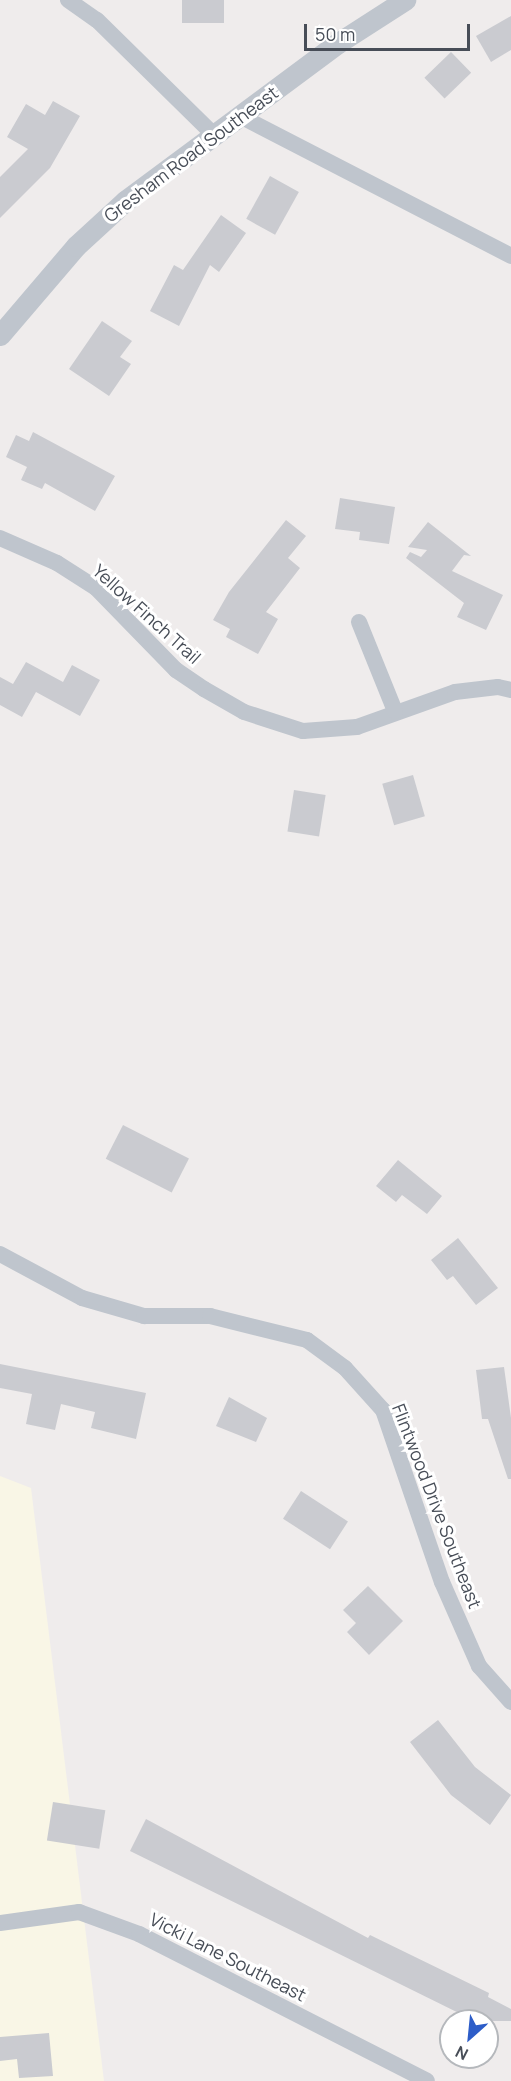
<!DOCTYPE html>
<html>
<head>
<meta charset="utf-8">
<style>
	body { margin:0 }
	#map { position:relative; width:511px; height:2081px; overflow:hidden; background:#efecec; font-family:Manrope,sans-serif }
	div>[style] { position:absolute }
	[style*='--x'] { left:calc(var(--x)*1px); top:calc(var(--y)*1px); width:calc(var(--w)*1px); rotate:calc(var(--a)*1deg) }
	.commercial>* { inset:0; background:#f9f6e6 }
	.building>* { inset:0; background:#cacbd0; transform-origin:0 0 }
	.minor>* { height:16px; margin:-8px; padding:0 8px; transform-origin:8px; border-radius:8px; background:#bfc5cd }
	.tertiary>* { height:21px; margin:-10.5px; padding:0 10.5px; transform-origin:10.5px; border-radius:10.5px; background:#bfc5cd }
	span { translate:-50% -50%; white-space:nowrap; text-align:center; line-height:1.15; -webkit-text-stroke:6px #fff; paint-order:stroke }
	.street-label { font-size:18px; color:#474d57 }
	.north { position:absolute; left:439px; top:2009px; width:60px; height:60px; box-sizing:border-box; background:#fff; border:2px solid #b5b8bc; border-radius:50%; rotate:207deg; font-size:16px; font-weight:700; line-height:24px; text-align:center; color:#474d57 }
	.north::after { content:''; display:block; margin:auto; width:21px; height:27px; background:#2d5dc8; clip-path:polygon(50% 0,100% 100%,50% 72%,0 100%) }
	.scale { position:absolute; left:304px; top:24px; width:166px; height:27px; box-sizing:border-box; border:3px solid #474d57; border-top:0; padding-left:8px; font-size:18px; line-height:21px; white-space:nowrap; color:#474d57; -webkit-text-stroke:4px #fff; paint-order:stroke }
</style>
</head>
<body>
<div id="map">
	<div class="commercial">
		<div style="clip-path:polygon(0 1476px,31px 1488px,104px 2081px,0 2081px)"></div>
	</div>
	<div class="building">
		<div style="left:182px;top:0;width:42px;height:23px"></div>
		<div style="clip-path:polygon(511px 16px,511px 50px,491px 62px,476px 36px)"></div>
		<div style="left:451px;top:52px;width:29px;height:37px;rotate:46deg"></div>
		<div style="clip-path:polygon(53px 101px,80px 116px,50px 168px,0 218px,0 177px,28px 149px,7px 137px,26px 104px,45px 115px)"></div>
		<div style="left:270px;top:176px;width:33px;height:49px;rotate:29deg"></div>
		<div style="clip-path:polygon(221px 215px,246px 233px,219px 272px,210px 265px,179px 326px,150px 311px,174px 265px,183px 270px)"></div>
		<div style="clip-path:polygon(102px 321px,132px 341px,120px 357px,131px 364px,109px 396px,69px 369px)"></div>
		<div style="clip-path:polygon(33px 432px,115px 476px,95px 511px,45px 483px,42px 489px,21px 480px,27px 467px,6px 457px,16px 435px,29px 441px)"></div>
		<div style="clip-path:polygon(340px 498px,395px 507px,389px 544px,359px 540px,360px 532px,335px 529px)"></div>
		<div style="clip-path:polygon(286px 520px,306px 536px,288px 558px,300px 568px,266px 612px,278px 619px,258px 654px,226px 637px,230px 629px,213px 620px,229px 592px)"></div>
		<div style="clip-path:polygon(428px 522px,471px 556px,464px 555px,452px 571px,503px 595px,486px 630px,457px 617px,464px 603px,406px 558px,410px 552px,421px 557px,427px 550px,408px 547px)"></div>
		<div style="clip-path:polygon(26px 662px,63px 682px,72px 665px,100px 680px,80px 716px,36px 692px,22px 717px,0 705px,0 677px,13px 684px)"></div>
		<div style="left:413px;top:775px;width:43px;height:32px;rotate:74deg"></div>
		<div style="left:294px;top:790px;width:32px;height:42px;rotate:9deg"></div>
		<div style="left:123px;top:1125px;width:74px;height:38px;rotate:27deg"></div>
		<div style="clip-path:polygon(398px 1160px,442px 1196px,427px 1214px,402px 1195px,396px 1202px,376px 1186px)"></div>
		<div style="clip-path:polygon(458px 1238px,498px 1288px,476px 1305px,453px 1276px,447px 1280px,431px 1260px)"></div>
		<div style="clip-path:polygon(0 1364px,146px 1393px,136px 1439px,91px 1428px,95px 1412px,61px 1404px,55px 1430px,26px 1424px,32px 1394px,0 1388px)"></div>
		<div style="clip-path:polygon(504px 1367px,511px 1418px,511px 1479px,508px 1479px,488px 1419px,482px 1419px,476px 1370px)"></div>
		<div style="clip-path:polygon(229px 1397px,267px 1418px,256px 1442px,216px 1426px)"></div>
		<div style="left:301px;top:1491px;width:56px;height:33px;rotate:33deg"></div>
		<div style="clip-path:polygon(368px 1586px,403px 1621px,369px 1655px,347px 1632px,356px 1623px,343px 1610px)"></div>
		<div style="clip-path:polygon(438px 1720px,475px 1767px,511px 1795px,490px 1825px,451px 1795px,410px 1742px)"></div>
		<div style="left:53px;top:1802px;width:53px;height:39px;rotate:9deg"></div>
		<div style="clip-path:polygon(146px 1819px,368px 1938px,370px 1935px,489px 1993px,488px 1997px,511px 2009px,511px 2021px,475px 2021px,130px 1851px)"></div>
		<div style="clip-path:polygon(49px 2033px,53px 2076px,19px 2078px,17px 2059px,0 2061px,0 2037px)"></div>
	</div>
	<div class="minor">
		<div style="--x:68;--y:0;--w:35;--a:35"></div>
		<div style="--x:97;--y:20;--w:164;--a:44.5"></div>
		<div style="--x:240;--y:116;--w:305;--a:27.3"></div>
		<div style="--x:0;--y:538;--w:62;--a:23.7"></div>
		<div style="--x:57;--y:563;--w:46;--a:32.7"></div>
		<div style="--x:96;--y:588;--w:115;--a:45.7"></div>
		<div style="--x:176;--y:670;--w:34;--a:34"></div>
		<div style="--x:204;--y:689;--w:46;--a:29.9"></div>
		<div style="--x:244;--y:712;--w:62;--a:17.9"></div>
		<div style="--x:303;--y:731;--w:54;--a:-4.2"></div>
		<div style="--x:357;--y:727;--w:104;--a:-19.7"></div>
		<div style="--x:455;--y:692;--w:43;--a:-6.6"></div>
		<div style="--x:498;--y:687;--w:13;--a:13"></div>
		<div style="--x:359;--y:622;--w:96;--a:68"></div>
		<div style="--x:0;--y:1254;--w:93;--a:28.2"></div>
		<div style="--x:82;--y:1298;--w:65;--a:16.2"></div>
		<div style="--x:144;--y:1316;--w:66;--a:0"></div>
		<div style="--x:210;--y:1316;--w:100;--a:13.9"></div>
		<div style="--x:307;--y:1340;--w:47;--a:36.4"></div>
		<div style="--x:345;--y:1368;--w:57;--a:47.9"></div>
		<div style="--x:383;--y:1410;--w:182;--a:71.1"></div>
		<div style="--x:442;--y:1582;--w:92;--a:66.2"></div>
		<div style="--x:479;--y:1666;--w:48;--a:48.4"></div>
		<div style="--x:0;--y:1923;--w:80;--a:-7.9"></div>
		<div style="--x:79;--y:1912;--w:64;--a:20.1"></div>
		<div style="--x:139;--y:1934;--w:323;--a:27"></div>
	</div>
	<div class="tertiary">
		<div style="--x:0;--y:335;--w:117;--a:-49.5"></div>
		<div style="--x:76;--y:246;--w:67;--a:-42.6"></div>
		<div style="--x:125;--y:201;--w:265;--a:-36.6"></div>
		<div style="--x:338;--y:43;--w:80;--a:-32.7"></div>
	</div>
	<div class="street-label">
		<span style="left:191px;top:154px;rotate:-37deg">Gresham Road Southeast</span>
		<span style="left:147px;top:614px;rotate:42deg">Yellow Finch Trail</span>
		<span style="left:437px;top:1506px;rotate:69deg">Flintwood Drive Southeast</span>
		<span style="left:228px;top:1957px;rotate:27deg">Vicki Lane Southeast</span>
	</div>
	<div class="north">N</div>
	<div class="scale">50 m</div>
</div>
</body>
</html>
